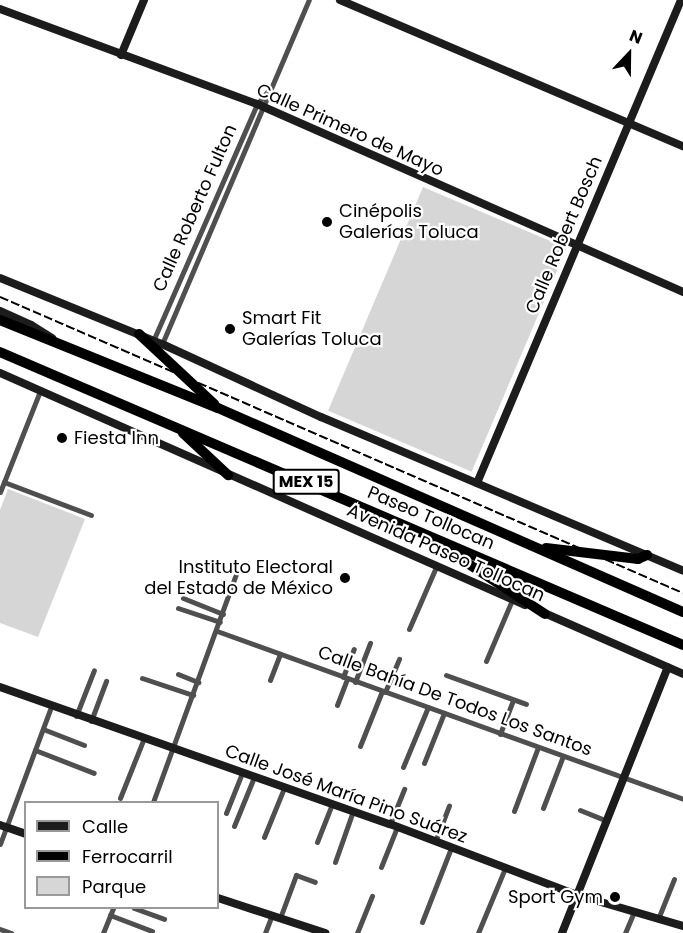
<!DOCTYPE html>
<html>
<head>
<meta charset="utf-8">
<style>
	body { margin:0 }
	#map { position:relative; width:683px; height:933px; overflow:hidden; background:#fff; font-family:Poppins,sans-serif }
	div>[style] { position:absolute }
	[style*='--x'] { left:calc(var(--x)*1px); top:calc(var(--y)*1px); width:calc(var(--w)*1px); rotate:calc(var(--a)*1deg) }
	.green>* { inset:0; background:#d6d6d6; transform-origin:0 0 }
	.street>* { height:5px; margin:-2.5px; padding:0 2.5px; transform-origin:2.5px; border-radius:2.5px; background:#4f4f4f }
	.secondary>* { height:8px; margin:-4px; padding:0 4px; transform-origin:4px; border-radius:4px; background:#1c1c1c }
	.highway>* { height:10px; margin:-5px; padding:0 5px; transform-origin:5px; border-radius:5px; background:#000 }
	.rail>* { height:1.5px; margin-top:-0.75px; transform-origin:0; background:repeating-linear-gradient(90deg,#000 0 9px,transparent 0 12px) }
	.dots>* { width:16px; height:16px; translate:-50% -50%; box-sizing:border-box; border:3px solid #fff; border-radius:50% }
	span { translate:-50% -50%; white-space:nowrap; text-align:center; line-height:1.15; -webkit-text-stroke:4.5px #fff; paint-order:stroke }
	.shield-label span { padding:2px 4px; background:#fff; border:2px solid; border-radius:4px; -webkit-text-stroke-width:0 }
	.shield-label { font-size:16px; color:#000; font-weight:700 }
	.street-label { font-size:18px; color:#000 }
	.poi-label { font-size:18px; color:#000 }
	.left { translate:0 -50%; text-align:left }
	.right { translate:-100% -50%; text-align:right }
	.legend { position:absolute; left:24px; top:801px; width:195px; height:108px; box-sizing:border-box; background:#fff; border:2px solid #999; margin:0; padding:8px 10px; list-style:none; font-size:18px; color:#000 }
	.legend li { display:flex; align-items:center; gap:12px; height:30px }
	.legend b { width:30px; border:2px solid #999 }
	.north { position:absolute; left:599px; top:24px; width:60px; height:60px; -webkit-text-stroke:4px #fff; paint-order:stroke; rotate:22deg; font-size:16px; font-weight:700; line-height:24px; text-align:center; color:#000 }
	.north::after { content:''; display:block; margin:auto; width:21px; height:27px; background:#000; clip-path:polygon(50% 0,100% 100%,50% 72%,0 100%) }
</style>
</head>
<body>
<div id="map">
	<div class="green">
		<div style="left:423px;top:187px;width:156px;height:243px;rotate:23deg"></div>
		<div style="clip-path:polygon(8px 489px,85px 519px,38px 637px,0 623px,0 510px)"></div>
	</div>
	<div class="street">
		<div style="--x:153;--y:341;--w:259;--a:-66.3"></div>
		<div style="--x:257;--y:104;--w:16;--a:-50"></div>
		<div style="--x:162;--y:344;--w:374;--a:-66.9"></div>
		<div style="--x:4;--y:482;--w:93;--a:20.8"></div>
		<div style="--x:0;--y:492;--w:109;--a:-68.4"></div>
		<div style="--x:183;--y:598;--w:43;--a:21.8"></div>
		<div style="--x:178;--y:608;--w:44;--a:18.4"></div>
		<div style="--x:409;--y:629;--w:68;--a:-66.5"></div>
		<div style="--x:217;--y:631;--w:495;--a:19.8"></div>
		<div style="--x:486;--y:661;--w:66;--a:-66.9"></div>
		<div style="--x:178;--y:674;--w:22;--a:22"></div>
		<div style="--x:446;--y:675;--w:85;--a:19.9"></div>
		<div style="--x:343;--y:677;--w:30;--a:-69"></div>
		<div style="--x:142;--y:678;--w:54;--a:18.4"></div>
		<div style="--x:270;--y:680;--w:28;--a:-69"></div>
		<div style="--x:355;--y:682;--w:42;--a:-69"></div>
		<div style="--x:385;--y:692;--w:36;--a:-67"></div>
		<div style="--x:337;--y:705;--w:28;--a:-69"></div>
		<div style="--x:76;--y:716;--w:49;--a:-68.6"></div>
		<div style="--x:91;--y:721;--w:43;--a:-69.4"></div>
		<div style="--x:43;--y:729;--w:44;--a:21.3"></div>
		<div style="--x:500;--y:734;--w:36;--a:-69"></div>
		<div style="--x:360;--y:746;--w:59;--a:-68.2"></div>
		<div style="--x:35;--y:750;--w:63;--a:21.3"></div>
		<div style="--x:424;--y:763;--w:54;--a:-68.2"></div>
		<div style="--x:403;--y:767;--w:65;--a:-67.4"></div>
		<div style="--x:120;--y:798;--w:65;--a:-68.2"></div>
		<div style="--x:153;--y:802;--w:246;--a:-70"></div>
		<div style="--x:543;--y:808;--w:56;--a:-69"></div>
		<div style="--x:580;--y:810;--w:29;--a:22"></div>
		<div style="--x:514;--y:811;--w:68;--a:-69.4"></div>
		<div style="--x:226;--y:813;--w:43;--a:-68.2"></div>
		<div style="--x:390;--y:824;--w:38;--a:-68"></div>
		<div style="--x:234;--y:826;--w:53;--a:-67.8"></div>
		<div style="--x:264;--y:837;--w:53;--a:-67.8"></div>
		<div style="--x:317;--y:842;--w:41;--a:-68.5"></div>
		<div style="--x:435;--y:842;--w:39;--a:-69"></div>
		<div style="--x:0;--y:844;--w:146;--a:-69.6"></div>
		<div style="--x:335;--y:862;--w:54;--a:-70.6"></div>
		<div style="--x:381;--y:867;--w:43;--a:-68.2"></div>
		<div style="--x:134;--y:908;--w:32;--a:20"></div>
		<div style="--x:110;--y:915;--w:45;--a:20.9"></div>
		<div style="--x:280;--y:918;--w:46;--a:-69.6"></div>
		<div style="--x:296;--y:875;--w:20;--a:20"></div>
		<div style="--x:658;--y:919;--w:43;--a:-68.2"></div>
		<div style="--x:422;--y:922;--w:79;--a:-68.6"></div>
		<div style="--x:0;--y:929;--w:12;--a:20"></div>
		<div style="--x:103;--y:933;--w:27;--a:-68"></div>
		<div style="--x:265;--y:933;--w:19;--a:-69"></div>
		<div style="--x:357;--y:933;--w:40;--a:-68"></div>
		<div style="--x:478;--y:933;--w:70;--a:-67.4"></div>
		<div style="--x:625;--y:933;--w:23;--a:-67"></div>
	</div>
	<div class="secondary">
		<div style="--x:340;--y:0;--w:373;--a:23.1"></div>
		<div style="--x:0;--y:9;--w:274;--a:20.3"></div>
		<div style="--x:257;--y:104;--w:466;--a:23.8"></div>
		<div style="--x:121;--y:55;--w:60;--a:-67.3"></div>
		<div style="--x:0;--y:278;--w:175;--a:22.2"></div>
		<div style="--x:162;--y:344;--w:175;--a:24.7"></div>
		<div style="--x:321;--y:417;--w:393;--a:23"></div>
		<div style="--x:0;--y:311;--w:34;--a:24"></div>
		<div style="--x:31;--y:325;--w:25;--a:32"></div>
		<div style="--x:0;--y:373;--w:574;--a:23.84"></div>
		<div style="--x:477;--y:483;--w:524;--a:-67.1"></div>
		<div style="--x:542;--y:612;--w:154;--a:23.7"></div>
		<div style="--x:0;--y:687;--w:413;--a:19.4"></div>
		<div style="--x:390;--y:824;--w:200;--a:20.8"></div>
		<div style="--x:577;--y:895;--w:110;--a:16.3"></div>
		<div style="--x:0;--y:825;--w:28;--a:19"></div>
		<div style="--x:218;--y:898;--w:113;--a:18.1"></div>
		<div style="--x:562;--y:933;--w:286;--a:-68.3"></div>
	</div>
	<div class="highway">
		<div style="--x:0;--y:320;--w:235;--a:22"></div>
		<div style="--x:218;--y:408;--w:508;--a:23.69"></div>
		<div style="--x:139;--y:334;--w:103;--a:43"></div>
		<div style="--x:0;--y:352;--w:743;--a:23.22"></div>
		<div style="--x:183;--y:433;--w:62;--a:43"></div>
		<div style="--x:441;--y:543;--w:15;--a:42"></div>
		<div style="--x:452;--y:553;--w:111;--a:33.3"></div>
		<div style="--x:546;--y:548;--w:93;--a:6.8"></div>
		<div style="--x:638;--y:559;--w:10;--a:-24"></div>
	</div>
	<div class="rail">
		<div style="--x:0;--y:297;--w:744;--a:23.43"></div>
	</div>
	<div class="dots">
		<div style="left:327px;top:222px;background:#000"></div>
		<div style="left:230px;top:329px;background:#000"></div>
		<div style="left:62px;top:438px;background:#000"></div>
		<div style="left:345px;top:578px;background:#000"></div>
		<div style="left:615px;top:897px;background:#000"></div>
	</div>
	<div class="shield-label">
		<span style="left:306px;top:482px">MEX 15</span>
	</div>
	<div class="street-label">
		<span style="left:350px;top:130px;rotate:24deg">Calle Primero de Mayo</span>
		<span style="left:195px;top:208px;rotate:-66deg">Calle Roberto Fulton</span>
		<span style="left:564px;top:235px;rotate:-67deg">Calle Robert Bosch</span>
		<span style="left:431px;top:518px;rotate:23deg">Paseo Tollocan</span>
		<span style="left:446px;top:553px;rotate:24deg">Avenida Paseo Tollocan</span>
		<span style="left:455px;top:701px;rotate:20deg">Calle Bahía De Todos Los Santos</span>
		<span style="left:346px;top:794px;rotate:20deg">Calle José María Pino Suárez</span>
	</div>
	<div class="poi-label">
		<span class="left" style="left:339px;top:222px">Cinépolis<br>Galerías Toluca</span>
		<span class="left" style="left:242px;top:329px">Smart Fit<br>Galerías Toluca</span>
		<span class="left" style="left:74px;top:438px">Fiesta Inn</span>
		<span class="right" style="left:333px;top:578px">Instituto Electoral<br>del Estado de México</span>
		<span class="right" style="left:603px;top:897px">Sport Gym</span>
	</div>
	<ul class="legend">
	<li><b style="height:8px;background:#1c1c1c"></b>Calle</li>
	<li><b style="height:8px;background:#000"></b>Ferrocarril</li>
	<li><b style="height:16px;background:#d6d6d6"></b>Parque</li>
	</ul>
	<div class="north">N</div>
</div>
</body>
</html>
